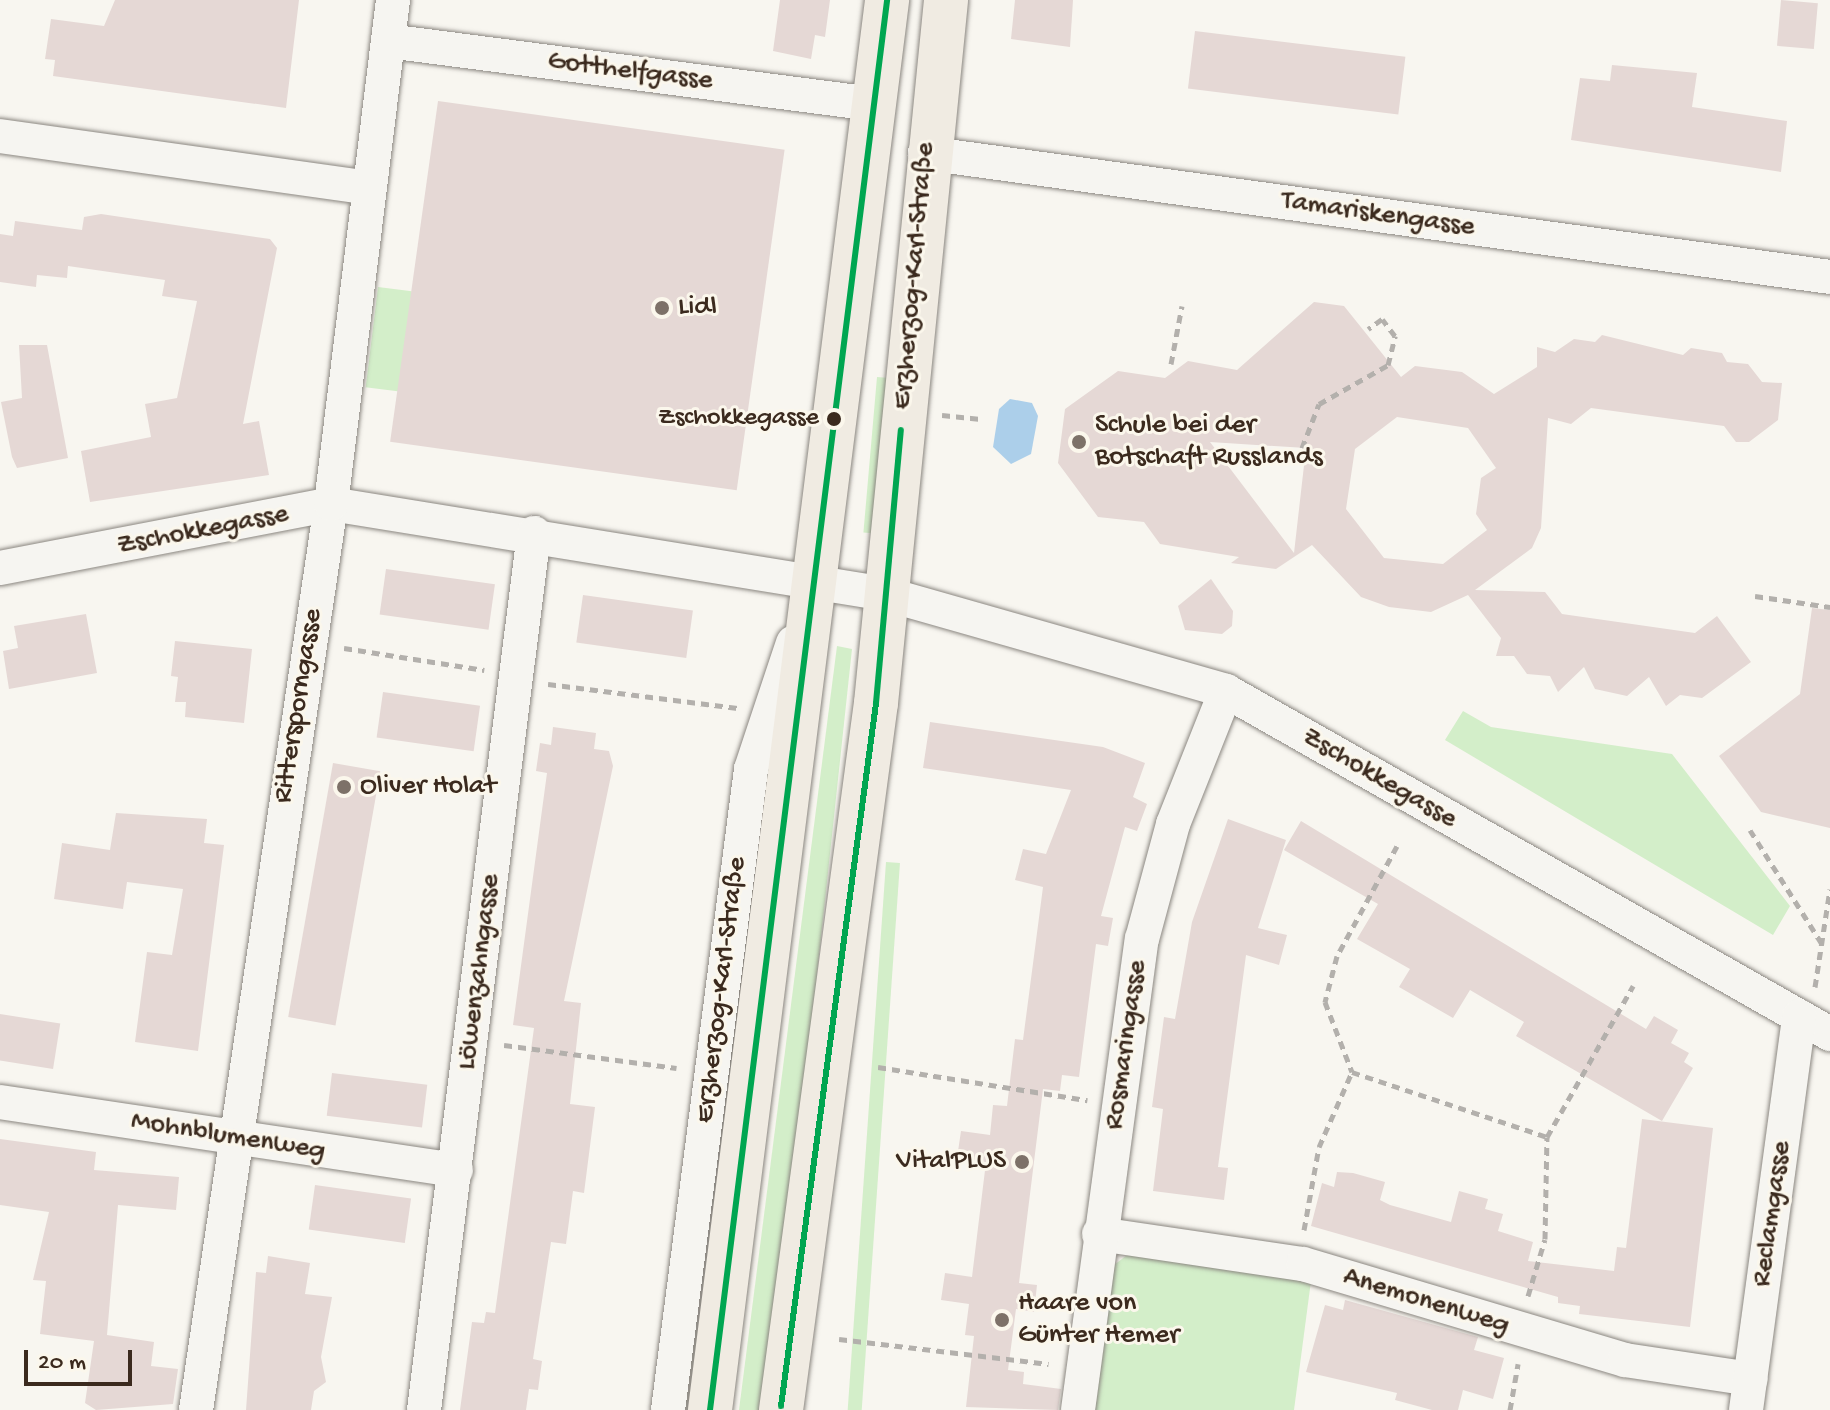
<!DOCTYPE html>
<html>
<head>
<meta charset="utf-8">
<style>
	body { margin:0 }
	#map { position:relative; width:1830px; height:1410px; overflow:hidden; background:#f8f6f0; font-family:"Gochi Hand",sans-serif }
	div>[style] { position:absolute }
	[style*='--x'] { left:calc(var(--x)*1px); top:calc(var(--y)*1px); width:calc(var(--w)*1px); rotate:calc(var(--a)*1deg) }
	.green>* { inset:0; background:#d3eec9; transform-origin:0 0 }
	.water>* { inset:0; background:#accfea }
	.building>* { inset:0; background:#e5d8d5; transform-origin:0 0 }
	.path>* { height:5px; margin-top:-2.5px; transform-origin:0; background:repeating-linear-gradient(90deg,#b3b0ac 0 8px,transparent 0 14px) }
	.roads { filter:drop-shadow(0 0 2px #8b8781) drop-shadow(0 0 2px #8b8781) }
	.minor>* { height:34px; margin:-17px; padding:0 17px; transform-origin:17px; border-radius:17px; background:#f6f5f1 }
	.major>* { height:44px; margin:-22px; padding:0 22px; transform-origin:22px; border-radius:22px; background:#f0ebe2 }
	.bus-1>* { height:6px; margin:-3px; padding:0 3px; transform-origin:3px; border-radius:3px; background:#00a651 }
	.dots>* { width:22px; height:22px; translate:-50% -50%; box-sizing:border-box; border:4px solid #fbf7ec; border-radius:50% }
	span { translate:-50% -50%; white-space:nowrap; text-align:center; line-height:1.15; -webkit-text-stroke:6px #fbf7ec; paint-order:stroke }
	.bus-label { font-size:26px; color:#3b2a1e }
	.right { translate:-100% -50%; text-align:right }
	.street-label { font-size:28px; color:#3b2a1e }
	.poi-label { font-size:28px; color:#3b2a1e }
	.left { translate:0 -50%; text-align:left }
	.scale { position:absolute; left:24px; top:1350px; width:108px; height:36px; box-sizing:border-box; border:4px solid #3b2a1e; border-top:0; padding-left:10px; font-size:24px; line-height:28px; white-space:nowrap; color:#3b2a1e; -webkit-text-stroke:6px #fbf7ec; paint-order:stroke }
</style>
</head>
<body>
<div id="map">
	<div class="green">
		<div style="left:378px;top:287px;width:34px;height:101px;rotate:7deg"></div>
		<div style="left:877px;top:377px;width:12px;height:156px;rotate:5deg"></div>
		<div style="clip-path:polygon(837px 646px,852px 649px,810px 1040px,761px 1410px,739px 1410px)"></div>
		<div style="clip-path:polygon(1463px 711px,1491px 727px,1672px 754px,1790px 906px,1773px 935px,1445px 740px)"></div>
		<div style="left:886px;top:862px;width:14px;height:553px;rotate:4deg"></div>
		<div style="clip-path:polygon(1135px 1249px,1311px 1281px,1294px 1410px,1095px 1410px,1114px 1265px)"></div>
	</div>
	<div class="water">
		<div style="clip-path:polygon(1010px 399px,1032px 403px,1038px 416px,1031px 454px,1011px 464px,993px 447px,999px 409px)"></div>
	</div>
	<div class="building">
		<div style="clip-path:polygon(115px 0,299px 0,286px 108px,53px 76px,55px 60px,45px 59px,51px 19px,104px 26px)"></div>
		<div style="clip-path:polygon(780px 0,830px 0,825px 37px,815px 35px,811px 59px,773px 51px)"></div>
		<div style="clip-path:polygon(1015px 0,1073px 0,1070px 47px,1011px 39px)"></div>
		<div style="left:1781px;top:0;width:37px;height:46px;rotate:5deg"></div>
		<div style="left:1195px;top:31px;width:212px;height:58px;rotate:7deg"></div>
		<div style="clip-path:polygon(1612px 65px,1697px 73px,1692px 107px,1787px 121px,1781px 172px,1571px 140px,1580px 78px,1610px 81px)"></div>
		<div style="left:438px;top:101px;width:350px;height:344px;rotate:8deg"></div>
		<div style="clip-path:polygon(101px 214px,270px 239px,277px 248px,243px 424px,259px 421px,269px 475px,90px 502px,81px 451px,151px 437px,145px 404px,177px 398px,197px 301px,162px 296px,165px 280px,68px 266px,67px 278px,37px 275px,36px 287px,0 282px,0 234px,13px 236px,15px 221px,82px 230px,84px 217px)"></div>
		<div style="clip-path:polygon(evenodd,1314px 302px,1344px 306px,1401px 377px,1415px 366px,1462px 372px,1494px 394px,1537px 367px,1537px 347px,1555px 352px,1574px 339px,1595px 342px,1602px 335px,1683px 355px,1691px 348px,1722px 353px,1727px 362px,1748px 364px,1762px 382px,1782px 383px,1778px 420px,1749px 442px,1736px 442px,1724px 426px,1591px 408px,1571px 424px,1548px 418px,1541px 528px,1532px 548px,1475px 590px,1545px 592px,1562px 614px,1695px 633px,1717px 616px,1751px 662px,1702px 698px,1680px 695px,1666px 706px,1649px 677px,1627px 696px,1595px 689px,1584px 667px,1558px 692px,1550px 676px,1527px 674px,1514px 656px,1496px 656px,1501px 638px,1468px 595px,1431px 612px,1389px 607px,1361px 597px,1312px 545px,1276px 569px,1231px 563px,1239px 557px,1160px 544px,1144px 522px,1098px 517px,1058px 463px,1065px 409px,1118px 371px,1165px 378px,1188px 361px,1237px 370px,1314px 302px,1397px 417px,1468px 428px,1496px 468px,1481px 478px,1476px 514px,1487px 530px,1443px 564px,1384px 558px,1346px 509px,1355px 449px,1397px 417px,1314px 302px,1210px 442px,1306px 448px,1294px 553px,1210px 442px)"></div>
		<div style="clip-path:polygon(19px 345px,47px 345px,68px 458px,17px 468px,12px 457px,1px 402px,22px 398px)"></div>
		<div style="left:386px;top:569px;width:110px;height:46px;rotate:8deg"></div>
		<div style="clip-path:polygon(1211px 579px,1233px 611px,1232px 626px,1222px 634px,1185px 630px,1178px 606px)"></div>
		<div style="left:583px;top:595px;width:111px;height:48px;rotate:8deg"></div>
		<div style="clip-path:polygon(1812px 608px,1830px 610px,1830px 828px,1761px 812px,1719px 756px,1800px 694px)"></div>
		<div style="clip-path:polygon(86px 614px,97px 673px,9px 689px,3px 651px,18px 648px,14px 626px)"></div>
		<div style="clip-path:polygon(175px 641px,252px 649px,244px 723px,185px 717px,186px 702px,175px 702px,178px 677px,171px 676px)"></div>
		<div style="left:383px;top:692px;width:98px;height:46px;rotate:8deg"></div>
		<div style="clip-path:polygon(930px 722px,1103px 747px,1145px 763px,1133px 797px,1147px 804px,1137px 831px,1125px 827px,1101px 916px,1113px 918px,1108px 946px,1096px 944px,1079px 1077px,1062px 1075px,1060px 1091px,1043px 1089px,1019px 1283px,1037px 1285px,1034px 1312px,1016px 1309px,1008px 1370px,1024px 1372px,1023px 1384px,1061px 1389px,1058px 1410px,966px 1407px,974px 1336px,965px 1335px,969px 1304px,941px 1300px,945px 1273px,972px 1277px,986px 1162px,957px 1158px,961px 1131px,990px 1135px,993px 1105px,1007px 1106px,1015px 1039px,1023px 1040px,1043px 887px,1015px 880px,1023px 849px,1046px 854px,1071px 790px,923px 768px)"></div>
		<div style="clip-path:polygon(553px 727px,596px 733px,594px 749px,609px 751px,613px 766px,564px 1001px,581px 1003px,570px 1104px,595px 1107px,584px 1193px,573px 1191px,566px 1244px,551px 1242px,533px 1359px,542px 1361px,538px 1390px,529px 1389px,526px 1410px,460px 1410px,472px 1322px,484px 1323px,486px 1312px,495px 1313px,534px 1028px,513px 1025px,547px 773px,536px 771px,540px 743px,551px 745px)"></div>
		<div style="left:333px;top:763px;width:48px;height:258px;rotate:10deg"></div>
		<div style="clip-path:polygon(116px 813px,207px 819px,204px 843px,224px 845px,198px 1051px,135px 1042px,147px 952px,172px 955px,183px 889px,127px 882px,123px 909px,54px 899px,62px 843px,110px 850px)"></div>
		<div style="clip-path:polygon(1228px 819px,1286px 840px,1258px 928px,1287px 935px,1279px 965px,1246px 955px,1218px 1167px,1228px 1168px,1224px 1200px,1153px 1191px,1163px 1109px,1152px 1107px,1164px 1017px,1175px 1019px,1192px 922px)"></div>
		<div style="clip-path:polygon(1301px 821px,1646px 1029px,1654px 1016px,1678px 1030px,1671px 1043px,1689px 1053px,1684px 1062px,1693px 1068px,1662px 1121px,1516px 1036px,1524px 1022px,1470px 990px,1453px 1018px,1399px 987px,1410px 969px,1357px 939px,1378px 904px,1284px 850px)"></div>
		<div style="left:0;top:1014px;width:61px;height:46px;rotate:9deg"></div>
		<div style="left:332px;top:1073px;width:96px;height:43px;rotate:7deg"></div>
		<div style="clip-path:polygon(1642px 1119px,1713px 1128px,1690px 1327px,1579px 1314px,1580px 1306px,1558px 1303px,1558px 1297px,1311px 1226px,1322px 1183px,1334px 1187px,1337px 1172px,1353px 1173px,1385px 1182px,1380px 1200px,1390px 1205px,1451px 1222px,1459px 1191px,1488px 1199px,1485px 1209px,1503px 1214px,1498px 1231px,1533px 1242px,1528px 1261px,1614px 1271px,1617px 1247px,1626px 1248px)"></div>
		<div style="clip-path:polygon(0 1139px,96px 1152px,94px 1170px,179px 1177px,176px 1210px,118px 1205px,107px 1335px,154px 1342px,151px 1366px,178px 1369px,173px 1404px,96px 1410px,85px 1403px,94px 1341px,40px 1334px,46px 1281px,33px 1280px,49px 1212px,0 1205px)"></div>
		<div style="left:315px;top:1185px;width:97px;height:45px;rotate:8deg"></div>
		<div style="clip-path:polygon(268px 1256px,310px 1263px,305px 1294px,332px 1297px,321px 1357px,326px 1382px,314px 1391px,311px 1410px,246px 1410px,256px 1272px,266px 1273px)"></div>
		<div style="clip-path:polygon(1345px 1300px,1478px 1337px,1474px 1350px,1504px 1358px,1493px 1399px,1463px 1390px,1458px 1410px,1432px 1410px,1395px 1400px,1397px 1393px,1306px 1372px,1325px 1305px,1343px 1310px)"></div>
	</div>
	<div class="path">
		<div style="--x:1171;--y:364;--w:59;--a:-79.3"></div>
		<div style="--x:942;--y:415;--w:39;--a:6"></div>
		<div style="--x:1302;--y:448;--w:47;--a:-68.9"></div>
		<div style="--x:1319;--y:404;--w:79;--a:-29.5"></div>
		<div style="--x:1388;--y:365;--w:30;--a:-76"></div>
		<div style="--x:1395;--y:336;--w:21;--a:-127"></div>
		<div style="--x:1382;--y:319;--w:17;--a:144"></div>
		<div style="--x:1755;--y:596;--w:76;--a:8.3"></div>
		<div style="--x:344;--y:648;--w:142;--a:8.9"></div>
		<div style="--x:548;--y:684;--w:191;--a:7.2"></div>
		<div style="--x:1750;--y:830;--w:135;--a:57.7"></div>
		<div style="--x:1397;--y:846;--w:125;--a:118.6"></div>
		<div style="--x:1337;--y:956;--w:48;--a:104.6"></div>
		<div style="--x:1325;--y:1002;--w:75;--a:68.9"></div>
		<div style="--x:1352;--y:1072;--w:206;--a:18.4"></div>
		<div style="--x:1815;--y:987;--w:99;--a:-81.3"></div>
		<div style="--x:504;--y:1045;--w:174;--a:7.6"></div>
		<div style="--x:878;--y:1067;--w:212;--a:9"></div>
		<div style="--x:1304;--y:1230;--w:84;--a:-79.8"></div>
		<div style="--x:1319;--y:1147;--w:82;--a:-66.3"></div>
		<div style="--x:1528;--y:1296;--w:59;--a:-73.4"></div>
		<div style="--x:1545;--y:1239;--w:102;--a:-88.9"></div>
		<div style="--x:1547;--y:1137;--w:174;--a:-60.3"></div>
		<div style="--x:839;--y:1339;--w:211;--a:6.8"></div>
		<div style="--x:1510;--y:1410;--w:47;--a:-80.1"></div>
	</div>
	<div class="roads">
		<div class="minor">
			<div style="--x:388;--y:41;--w:489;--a:7.4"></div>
			<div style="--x:0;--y:136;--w:373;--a:8"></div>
			<div style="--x:925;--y:153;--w:913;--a:7.8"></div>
			<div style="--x:0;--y:568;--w:337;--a:-10.9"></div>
			<div style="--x:331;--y:504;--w:562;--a:9.21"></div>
			<div style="--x:886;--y:594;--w:354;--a:15.9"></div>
			<div style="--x:1226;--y:691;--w:695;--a:29.59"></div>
			<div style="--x:0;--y:1102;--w:461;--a:8.5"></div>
			<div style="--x:1099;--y:1234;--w:206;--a:8.4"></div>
			<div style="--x:1303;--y:1264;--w:336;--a:16.6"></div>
			<div style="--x:1625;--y:1360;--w:127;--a:8.6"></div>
			<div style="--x:196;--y:1410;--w:916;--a:-81.52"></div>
			<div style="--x:331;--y:504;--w:508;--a:-82.99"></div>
			<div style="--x:424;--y:1410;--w:884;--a:-82.85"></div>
			<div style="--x:668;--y:1410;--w:646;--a:-82.62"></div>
			<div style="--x:751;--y:769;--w:133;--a:-71.6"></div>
			<div style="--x:1078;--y:1410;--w:475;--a:-82.3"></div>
			<div style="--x:1142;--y:939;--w:119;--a:-74.9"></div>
			<div style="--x:1173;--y:824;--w:143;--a:-68.3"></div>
			<div style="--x:1746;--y:1410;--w:397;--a:-82.3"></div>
		</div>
		<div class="major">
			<div style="--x:710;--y:1410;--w:1421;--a:-82.84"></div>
			<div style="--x:781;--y:1410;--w:713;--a:-82.35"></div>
			<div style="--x:876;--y:703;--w:706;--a:-84.31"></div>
		</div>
	</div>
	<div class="bus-1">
		<div style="--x:781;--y:1406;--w:709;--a:-82.3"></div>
		<div style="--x:876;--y:703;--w:274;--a:-84.8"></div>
		<div style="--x:710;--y:1410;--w:1421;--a:-82.84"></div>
	</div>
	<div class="dots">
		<div style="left:662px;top:308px;background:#7d7168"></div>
		<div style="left:834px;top:419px;background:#3b2a1e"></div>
		<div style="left:1079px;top:442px;background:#7d7168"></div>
		<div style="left:344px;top:787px;background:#7d7168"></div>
		<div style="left:1022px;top:1162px;background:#7d7168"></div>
		<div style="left:1002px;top:1320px;background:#7d7168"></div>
	</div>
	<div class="bus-label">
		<span class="right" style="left:819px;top:419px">Zschokkegasse</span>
	</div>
	<div class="street-label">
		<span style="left:630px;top:72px;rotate:7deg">Gotthelfgasse</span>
		<span style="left:1378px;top:215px;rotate:8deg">Tamariskengasse</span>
		<span style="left:915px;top:276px;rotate:-85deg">Erzherzog-Karl-Straße</span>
		<span style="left:203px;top:531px;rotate:-11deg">Zschokkegasse</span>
		<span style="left:299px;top:706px;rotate:-81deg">Rittersporngasse</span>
		<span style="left:1379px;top:779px;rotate:30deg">Zschokkegasse</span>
		<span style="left:480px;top:972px;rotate:-83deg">Löwenzahngasse</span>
		<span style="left:722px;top:990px;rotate:-83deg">Erzherzog-Karl-Straße</span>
		<span style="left:1127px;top:1045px;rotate:-82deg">Rosmaringasse</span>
		<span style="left:228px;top:1137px;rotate:9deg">Mohnblumenweg</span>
		<span style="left:1773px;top:1214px;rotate:-82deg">Reclamgasse</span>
		<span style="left:1426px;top:1302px;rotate:17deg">Anemonenweg</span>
	</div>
	<div class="poi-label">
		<span class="left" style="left:678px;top:308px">Lidl</span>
		<span class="left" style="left:1095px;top:442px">Schule bei der<br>Botschaft Russlands</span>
		<span class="left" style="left:360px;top:787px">Oliver Holat</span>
		<span class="right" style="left:1006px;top:1162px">VitalPLUS</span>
		<span class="left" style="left:1018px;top:1320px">Haare von<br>Günter Hemer</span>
	</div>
	<div class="scale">20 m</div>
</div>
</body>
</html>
